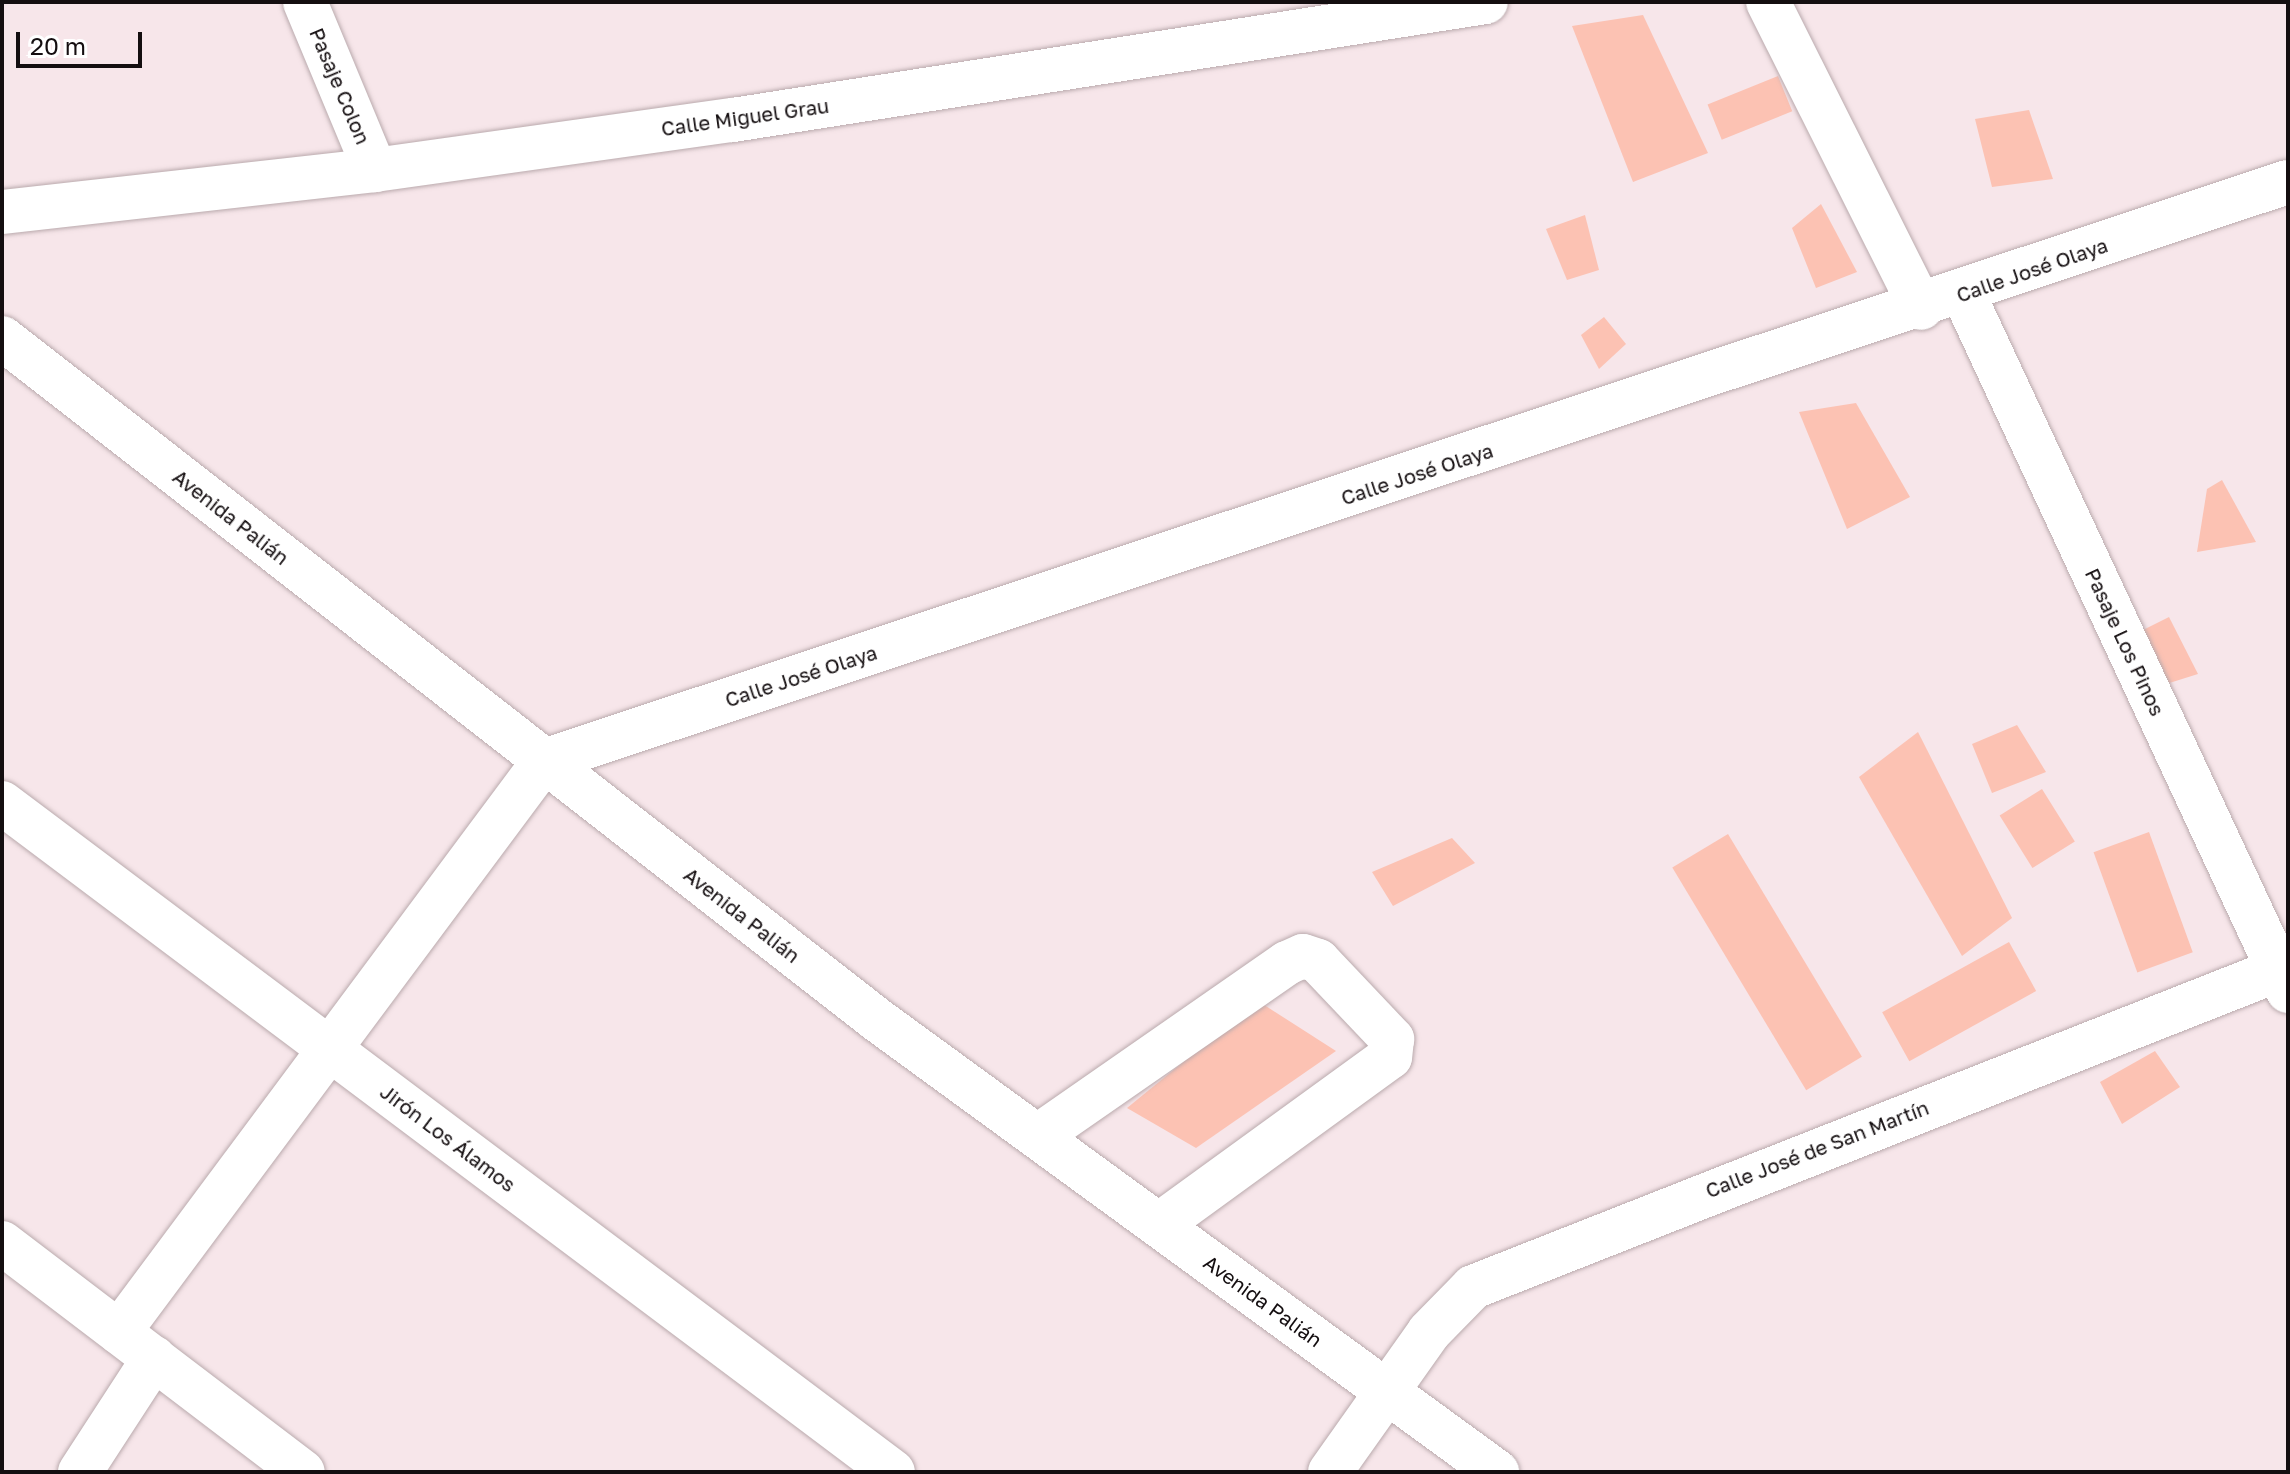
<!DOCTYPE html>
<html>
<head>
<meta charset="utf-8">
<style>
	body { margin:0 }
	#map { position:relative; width:2290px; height:1474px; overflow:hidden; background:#f7e6ea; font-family:"Golos Text",sans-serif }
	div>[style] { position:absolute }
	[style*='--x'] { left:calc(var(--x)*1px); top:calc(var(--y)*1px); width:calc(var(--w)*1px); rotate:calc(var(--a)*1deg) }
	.building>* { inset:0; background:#fcc2b3; transform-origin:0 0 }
	.roads { filter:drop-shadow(0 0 2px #baaaad) drop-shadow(0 0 2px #baaaad) }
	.minor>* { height:44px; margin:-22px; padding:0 22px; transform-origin:22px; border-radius:22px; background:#fff }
	.major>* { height:44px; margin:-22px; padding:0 22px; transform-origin:22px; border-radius:22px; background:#fff }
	span { translate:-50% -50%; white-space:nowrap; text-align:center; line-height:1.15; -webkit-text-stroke:6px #fff; paint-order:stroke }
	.street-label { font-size:20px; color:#140e10 }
	.frame { position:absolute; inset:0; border:4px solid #140e10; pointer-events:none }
	.scale { position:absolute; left:16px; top:32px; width:126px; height:36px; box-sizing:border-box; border:4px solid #140e10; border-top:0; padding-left:10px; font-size:24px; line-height:28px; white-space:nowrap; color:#140e10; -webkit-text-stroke:6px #fff; paint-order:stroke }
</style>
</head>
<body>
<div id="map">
	<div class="building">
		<div style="clip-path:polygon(1643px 15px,1708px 153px,1633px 182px,1572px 26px)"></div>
		<div style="left:1778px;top:76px;width:38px;height:76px;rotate:68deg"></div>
		<div style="clip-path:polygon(2029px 110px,2053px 179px,1992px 187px,1975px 119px)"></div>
		<div style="clip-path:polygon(1821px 204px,1857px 272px,1816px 288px,1792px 228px)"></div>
		<div style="clip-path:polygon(1585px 215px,1599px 270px,1567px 280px,1546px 229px)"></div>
		<div style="clip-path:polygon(1604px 317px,1626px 344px,1599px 369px,1581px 335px)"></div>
		<div style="clip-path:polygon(1856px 403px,1910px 497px,1847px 529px,1799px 412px)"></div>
		<div style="clip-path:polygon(2222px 480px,2256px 542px,2197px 552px,2207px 489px)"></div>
		<div style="clip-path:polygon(2169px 617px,2198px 674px,2163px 685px,2143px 630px)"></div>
		<div style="clip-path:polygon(2017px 725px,2046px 772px,1992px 793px,1972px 744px)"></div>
		<div style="clip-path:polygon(1918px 732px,2012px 918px,1962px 956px,1859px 777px)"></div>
		<div style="left:2042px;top:789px;width:62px;height:50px;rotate:58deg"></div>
		<div style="left:2149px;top:832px;width:128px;height:59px;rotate:70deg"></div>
		<div style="left:1728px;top:834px;width:260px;height:65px;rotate:59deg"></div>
		<div style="clip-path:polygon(1452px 838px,1475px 863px,1393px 906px,1372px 872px)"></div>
		<div style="left:2009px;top:942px;width:56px;height:145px;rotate:61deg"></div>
		<div style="clip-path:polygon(1258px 1001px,1336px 1051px,1196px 1148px,1127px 1108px)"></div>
		<div style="clip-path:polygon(2155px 1051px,2180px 1087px,2122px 1124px,2100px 1082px)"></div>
	</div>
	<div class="roads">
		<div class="minor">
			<div style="--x:305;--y:2;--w:182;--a:67.4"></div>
			<div style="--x:1768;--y:2;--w:342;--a:63.4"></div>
			<div style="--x:2;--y:212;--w:375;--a:-6.4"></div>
			<div style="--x:375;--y:170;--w:361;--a:-8"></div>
			<div style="--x:733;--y:120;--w:762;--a:-8.91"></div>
			<div style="--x:1963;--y:293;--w:770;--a:65.03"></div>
			<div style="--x:2;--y:803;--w:1114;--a:36.9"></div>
			<div style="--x:1038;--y:1136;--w:303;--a:-34.8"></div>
			<div style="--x:1287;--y:963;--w:17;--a:-24"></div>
			<div style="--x:1303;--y:956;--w:16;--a:18"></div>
			<div style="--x:1318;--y:961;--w:108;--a:46.5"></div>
			<div style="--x:1392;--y:1039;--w:18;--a:96"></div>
			<div style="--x:1390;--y:1057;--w:286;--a:144"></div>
			<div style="--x:2;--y:1243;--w:378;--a:37.3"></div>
			<div style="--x:119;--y:1332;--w:712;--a:-53.34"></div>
			<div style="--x:544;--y:761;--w:1838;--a:-18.37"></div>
			<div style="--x:80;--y:1472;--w:136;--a:-57"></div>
			<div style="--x:1330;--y:1472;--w:171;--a:-54.7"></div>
			<div style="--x:1429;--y:1332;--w:63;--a:-45.6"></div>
			<div style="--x:1473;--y:1287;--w:876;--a:-21.5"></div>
		</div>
		<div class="major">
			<div style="--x:2;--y:338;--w:1108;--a:37.92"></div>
			<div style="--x:876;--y:1019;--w:769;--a:36.11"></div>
		</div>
	</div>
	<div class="street-label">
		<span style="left:340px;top:86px;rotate:67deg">Pasaje Colon</span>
		<span style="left:745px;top:117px;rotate:-8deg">Calle Miguel Grau</span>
		<span style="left:2032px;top:270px;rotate:-19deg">Calle José Olaya</span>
		<span style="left:1417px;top:474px;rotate:-18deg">Calle José Olaya</span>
		<span style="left:231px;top:517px;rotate:38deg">Avenida Palián</span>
		<span style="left:2125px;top:642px;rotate:65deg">Pasaje Los Pinos</span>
		<span style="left:801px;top:676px;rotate:-18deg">Calle José Olaya</span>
		<span style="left:742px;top:915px;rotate:38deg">Avenida Palián</span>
		<span style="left:448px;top:1138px;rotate:37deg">Jirón Los Álamos</span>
		<span style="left:1817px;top:1149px;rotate:-21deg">Calle José de San Martín</span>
		<span style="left:1263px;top:1301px;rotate:36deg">Avenida Palián</span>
	</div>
	<div class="frame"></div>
	<div class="scale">20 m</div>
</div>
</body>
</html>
